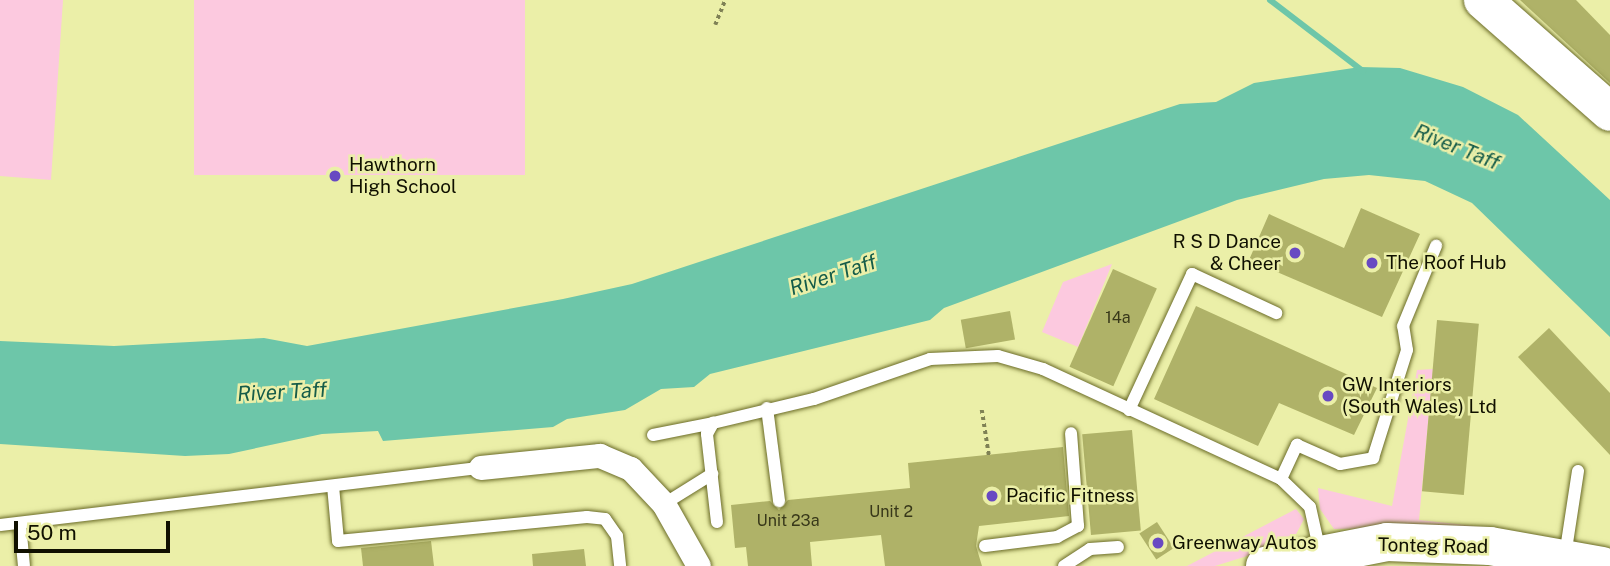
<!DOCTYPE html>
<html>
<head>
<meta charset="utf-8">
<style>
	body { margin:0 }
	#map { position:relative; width:1610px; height:566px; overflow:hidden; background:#ebefa8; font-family:"Public Sans",sans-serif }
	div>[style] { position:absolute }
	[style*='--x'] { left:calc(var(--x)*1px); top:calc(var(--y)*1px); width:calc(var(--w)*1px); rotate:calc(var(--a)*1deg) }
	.green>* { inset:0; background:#fcc9df; transform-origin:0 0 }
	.water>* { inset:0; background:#6dc6a9 }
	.stream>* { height:6px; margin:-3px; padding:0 3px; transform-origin:3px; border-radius:3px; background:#6dc6a9 }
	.building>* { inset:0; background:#afb268; transform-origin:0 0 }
	.path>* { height:3.5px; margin-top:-1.75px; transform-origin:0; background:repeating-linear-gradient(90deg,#7f8155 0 3.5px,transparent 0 7px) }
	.roads { filter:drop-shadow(0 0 2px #6a6b27) drop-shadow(0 0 2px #6a6b27) }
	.lane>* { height:12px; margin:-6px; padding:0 6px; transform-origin:6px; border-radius:6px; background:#fff }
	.street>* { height:24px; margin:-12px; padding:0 12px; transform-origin:12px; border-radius:12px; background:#fff }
	.primary>* { height:38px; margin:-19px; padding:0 19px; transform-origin:19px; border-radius:19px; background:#fff }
	.dots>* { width:19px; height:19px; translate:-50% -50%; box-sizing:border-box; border:4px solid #ebefa8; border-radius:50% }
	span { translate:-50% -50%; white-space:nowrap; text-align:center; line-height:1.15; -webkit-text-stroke:5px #ebefa8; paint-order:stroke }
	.number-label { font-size:16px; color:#38381a }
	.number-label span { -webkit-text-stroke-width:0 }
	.poi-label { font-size:19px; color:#101000 }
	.left { translate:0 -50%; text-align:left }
	.right { translate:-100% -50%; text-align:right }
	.street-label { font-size:19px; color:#101000 }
	.water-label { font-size:21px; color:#155c49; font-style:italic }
	.scale { position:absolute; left:14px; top:521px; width:156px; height:32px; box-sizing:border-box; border:4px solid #101000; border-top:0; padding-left:9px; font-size:21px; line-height:24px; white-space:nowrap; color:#101000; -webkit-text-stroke:5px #ebefa8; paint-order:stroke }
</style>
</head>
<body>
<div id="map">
	<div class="green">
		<div style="clip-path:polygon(0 0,63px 0,51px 180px,0 176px)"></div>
		<div style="left:194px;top:0;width:331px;height:175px"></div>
		<div style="clip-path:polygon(1112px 264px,1078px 347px,1042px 332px,1063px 282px)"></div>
		<div style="clip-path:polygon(1433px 369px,1419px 520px,1485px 527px,1334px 529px,1320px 509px,1318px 488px,1392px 506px,1417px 370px)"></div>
		<div style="clip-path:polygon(1296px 509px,1304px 519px,1292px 542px,1215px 566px,1187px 566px)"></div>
	</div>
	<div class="water">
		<div style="clip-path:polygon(1360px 67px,1400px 68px,1463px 87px,1518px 115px,1610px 200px,1610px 337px,1472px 203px,1425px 181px,1369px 175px,1324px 179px,1237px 200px,944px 308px,930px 320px,710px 374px,694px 387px,661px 389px,625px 410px,567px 419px,553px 427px,383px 441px,378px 431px,322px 434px,229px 454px,185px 456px,0 444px,0 341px,114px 346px,264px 338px,307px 346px,563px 299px,632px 284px,1180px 104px,1216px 102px,1254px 83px)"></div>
	</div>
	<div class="stream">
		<div style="--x:1270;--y:0;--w:117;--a:37.4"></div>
	</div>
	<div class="building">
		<div style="clip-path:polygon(1520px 0,1576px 0,1610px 35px,1610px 83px)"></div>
		<div style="clip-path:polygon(1361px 208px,1420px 234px,1382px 317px,1249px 260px,1269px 214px,1344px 248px)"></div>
		<div style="left:1113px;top:269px;width:48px;height:107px;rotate:24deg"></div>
		<div style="clip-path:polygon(1196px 306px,1377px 388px,1354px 435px,1279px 403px,1258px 446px,1154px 399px)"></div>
		<div style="left:1010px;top:311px;width:29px;height:50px;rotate:80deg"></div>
		<div style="left:1437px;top:320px;width:42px;height:172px;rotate:5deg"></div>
		<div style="clip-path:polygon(1549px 328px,1610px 393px,1610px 455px,1518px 357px)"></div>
		<div style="left:1132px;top:430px;width:101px;height:50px;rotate:85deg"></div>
		<div style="clip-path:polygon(1063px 447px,1069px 516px,979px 526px,976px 546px,982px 566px,885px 566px,881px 535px,810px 542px,812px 566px,748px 566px,746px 547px,735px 548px,731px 505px,770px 501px,779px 510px,788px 500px,910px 488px,908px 463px)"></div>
		<div style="left:1157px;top:522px;width:31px;height:21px;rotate:57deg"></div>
		<div style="clip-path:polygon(431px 541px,434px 566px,363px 566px,361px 548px)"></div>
		<div style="clip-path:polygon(584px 549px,586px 566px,533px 566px,532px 554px)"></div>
	</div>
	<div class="path">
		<div style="--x:715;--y:25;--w:27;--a:-68"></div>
		<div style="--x:982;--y:410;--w:46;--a:81.2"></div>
	</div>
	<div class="roads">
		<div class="lane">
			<div style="--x:767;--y:408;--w:94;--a:82.6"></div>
			<div style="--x:1129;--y:410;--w:150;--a:-65.1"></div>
			<div style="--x:1192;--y:274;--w:93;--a:24.9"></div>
			<div style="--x:653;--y:435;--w:61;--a:-11.3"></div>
			<div style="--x:1281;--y:479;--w:38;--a:-65"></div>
			<div style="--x:1297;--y:445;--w:47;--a:23.8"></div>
			<div style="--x:1340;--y:464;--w:34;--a:-10"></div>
			<div style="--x:1373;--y:458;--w:113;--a:-72.5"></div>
			<div style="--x:1407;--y:350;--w:24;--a:-99"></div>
			<div style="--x:1403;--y:326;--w:87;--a:-67.6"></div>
			<div style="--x:333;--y:486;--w:55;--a:84.8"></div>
			<div style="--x:338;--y:541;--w:250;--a:-5.5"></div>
			<div style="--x:587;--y:517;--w:18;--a:6"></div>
			<div style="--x:605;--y:519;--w:21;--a:55"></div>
			<div style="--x:617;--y:536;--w:30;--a:84"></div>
			<div style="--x:664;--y:504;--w:57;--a:-32"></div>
			<div style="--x:717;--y:522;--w:89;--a:-96.5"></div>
			<div style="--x:707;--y:434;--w:13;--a:-61"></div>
			<div style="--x:713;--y:423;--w:104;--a:-13.4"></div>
			<div style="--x:814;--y:399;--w:123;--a:-19"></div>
			<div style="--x:930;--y:359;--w:68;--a:-2.5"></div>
			<div style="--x:998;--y:356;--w:47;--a:16.1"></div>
			<div style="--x:1043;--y:369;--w:262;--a:24.8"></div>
			<div style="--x:1281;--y:479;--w:40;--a:44"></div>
			<div style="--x:1310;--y:507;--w:46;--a:77.5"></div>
			<div style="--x:20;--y:524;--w:42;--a:84.6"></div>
			<div style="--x:0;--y:525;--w:484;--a:-6.8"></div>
			<div style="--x:985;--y:546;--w:73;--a:-7.1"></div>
			<div style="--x:1057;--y:537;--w:24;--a:-28"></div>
			<div style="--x:1078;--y:526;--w:93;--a:-94.3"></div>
			<div style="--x:1565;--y:556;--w:86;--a:-81.3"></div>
			<div style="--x:1064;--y:566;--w:31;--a:-33"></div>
			<div style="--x:1090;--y:549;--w:28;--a:-4"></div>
		</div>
		<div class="street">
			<div style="--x:481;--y:468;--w:120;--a:-5.8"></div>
			<div style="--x:600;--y:456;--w:34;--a:23"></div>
			<div style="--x:631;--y:469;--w:48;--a:46.7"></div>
			<div style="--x:664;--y:504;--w:71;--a:60.6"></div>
		</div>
		<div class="primary">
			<div style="--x:1483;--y:0;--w:169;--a:41.4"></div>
			<div style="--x:1265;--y:566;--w:124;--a:-11.1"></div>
			<div style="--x:1387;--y:542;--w:103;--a:2.2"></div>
			<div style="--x:1490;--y:546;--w:114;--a:10.1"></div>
		</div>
	</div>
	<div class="dots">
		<div style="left:335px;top:176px;background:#6849c2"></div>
		<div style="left:1295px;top:253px;background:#6849c2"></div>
		<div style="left:1372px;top:263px;background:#6849c2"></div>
		<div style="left:1328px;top:396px;background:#6849c2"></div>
		<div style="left:992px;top:496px;background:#6849c2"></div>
		<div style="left:1158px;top:543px;background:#6849c2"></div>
	</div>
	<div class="number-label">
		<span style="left:1118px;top:318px">14a</span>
		<span style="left:891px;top:512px">Unit 2</span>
		<span style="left:788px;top:521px">Unit 23a</span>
	</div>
	<div class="poi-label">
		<span class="left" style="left:349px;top:176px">Hawthorn<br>High School</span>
		<span class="right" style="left:1281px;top:253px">R S D Dance<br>&amp; Cheer</span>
		<span class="left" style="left:1386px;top:263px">The Roof Hub</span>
		<span class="left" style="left:1342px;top:396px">GW Interiors<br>(South Wales) Ltd</span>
		<span class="left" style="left:1006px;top:496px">Pacific Fitness</span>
		<span class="left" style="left:1172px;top:543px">Greenway Autos</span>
	</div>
	<div class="street-label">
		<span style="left:1433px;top:546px;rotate:1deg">Tonteg Road</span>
	</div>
	<div class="water-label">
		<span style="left:1457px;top:147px;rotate:22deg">River Taff</span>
		<span style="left:833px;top:275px;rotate:-18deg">River Taff</span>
		<span style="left:282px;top:392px;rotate:-3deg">River Taff</span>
	</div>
	<div class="scale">50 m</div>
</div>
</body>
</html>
